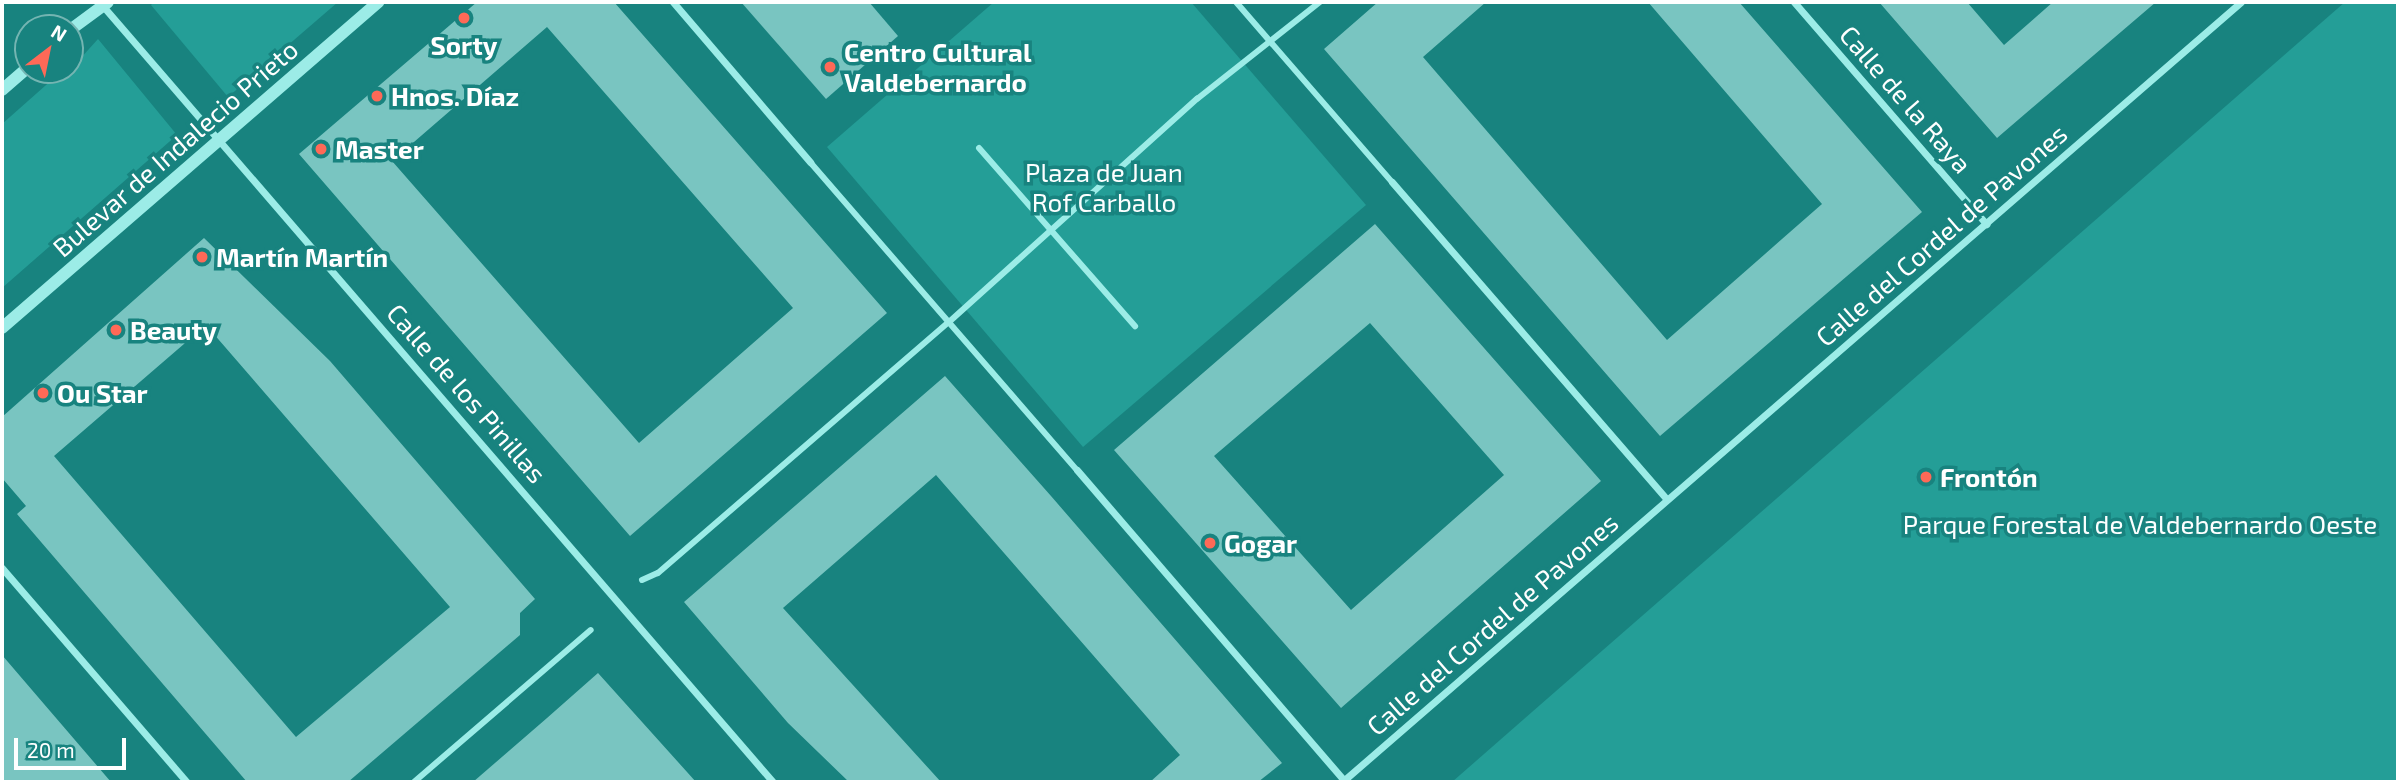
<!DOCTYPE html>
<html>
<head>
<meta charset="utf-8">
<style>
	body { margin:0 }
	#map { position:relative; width:2400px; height:784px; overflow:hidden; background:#18837f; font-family:"Exo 2",sans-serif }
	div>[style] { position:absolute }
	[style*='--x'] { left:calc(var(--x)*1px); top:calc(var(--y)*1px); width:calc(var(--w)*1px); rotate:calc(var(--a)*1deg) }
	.green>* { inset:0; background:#249e97 }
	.building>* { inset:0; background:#79c5c1 }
	.pedestrian>* { height:6px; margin:-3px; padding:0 3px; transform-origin:3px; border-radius:3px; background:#9cece7 }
	.minor>* { height:7px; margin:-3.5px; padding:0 3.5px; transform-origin:3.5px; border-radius:3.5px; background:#9cece7 }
	.tertiary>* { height:12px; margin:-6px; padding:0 6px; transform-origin:6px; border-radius:6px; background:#9cece7 }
	.dots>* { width:19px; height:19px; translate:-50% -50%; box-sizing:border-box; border:4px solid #18837f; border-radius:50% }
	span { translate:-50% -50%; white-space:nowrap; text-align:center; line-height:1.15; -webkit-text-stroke:7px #18837f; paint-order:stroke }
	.poi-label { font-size:26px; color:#fff; font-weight:700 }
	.left { translate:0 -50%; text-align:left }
	.street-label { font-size:26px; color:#fff }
	.park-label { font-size:26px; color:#fcffff }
	.frame { position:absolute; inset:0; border:4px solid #fff; pointer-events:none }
	.north { position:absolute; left:14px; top:14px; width:70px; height:70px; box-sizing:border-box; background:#18837f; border:2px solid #74b5b2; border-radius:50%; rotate:32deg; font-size:19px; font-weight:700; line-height:28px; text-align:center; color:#fff }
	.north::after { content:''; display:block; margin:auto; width:24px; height:32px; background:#ff6957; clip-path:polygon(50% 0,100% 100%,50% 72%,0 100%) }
	.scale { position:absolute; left:14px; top:738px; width:112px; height:32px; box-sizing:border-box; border:4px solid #fff; border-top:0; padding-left:9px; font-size:21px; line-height:24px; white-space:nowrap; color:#fff; -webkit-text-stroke:5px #18837f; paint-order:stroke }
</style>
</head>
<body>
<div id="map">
	<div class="green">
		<div style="clip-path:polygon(154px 2px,338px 2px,228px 97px,151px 5px)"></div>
		<div style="clip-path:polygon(994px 2px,1191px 2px,1366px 205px,1083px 447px,827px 147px)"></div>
		<div style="clip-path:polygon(2345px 2px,2398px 2px,2398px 782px,1452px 782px)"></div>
		<div style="clip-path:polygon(98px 39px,177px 135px,2px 288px,2px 124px,63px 70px,70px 70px)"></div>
	</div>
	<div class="building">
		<div style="clip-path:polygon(evenodd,477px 2px,614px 2px,887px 313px,630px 536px,299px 154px,477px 2px,547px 27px,793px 308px,639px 443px,392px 161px,547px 27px)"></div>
		<div style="clip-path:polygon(741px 2px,869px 2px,898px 36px,826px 99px)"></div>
		<div style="clip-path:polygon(1378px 2px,1486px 2px,1423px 57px,1667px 340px,1822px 204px,1648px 2px,1739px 2px,1922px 212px,1660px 436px,1324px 49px)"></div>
		<div style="clip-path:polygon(1879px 2px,1967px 2px,2004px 45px,2053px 2px,2156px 2px,1997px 138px)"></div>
		<div style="clip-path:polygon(evenodd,1375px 224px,1601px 481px,1341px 708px,1114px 450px,1375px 224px,1370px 323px,1504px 475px,1351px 610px,1214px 456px,1370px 323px)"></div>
		<div style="clip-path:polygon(evenodd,204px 238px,330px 361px,535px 599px,520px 613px,520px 635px,348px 782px,247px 782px,17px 514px,26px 506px,2px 478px,2px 417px,204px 238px,206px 325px,450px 607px,296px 737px,54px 456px,206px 325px)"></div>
		<div style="clip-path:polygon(945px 376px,1051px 496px,1282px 763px,1258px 782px,1150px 782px,1180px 755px,936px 475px,783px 608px,941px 782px,849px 782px,788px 723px,684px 602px)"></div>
		<div style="clip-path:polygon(2px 655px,44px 704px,111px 782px,2px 782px)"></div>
		<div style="clip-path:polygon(598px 673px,696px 782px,473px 782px,547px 718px)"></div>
	</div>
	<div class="pedestrian">
		<div style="--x:1236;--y:2;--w:238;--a:49.1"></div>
		<div style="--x:979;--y:148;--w:237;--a:48.8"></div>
		<div style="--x:810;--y:162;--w:408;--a:49.1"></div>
		<div style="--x:642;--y:580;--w:17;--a:-24"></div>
		<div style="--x:658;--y:573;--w:384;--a:-40.8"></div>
		<div style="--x:949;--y:322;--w:334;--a:-42"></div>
		<div style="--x:1197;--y:99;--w:157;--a:-38.3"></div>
		<div style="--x:414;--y:782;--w:233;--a:-40.7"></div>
	</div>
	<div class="minor">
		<div style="--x:673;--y:2;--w:211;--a:49.4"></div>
		<div style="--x:1794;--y:2;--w:294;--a:49.1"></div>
		<div style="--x:102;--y:5;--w:1027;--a:49.19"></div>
		<div style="--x:1392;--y:182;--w:420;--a:49.1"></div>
		<div style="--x:1077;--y:470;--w:409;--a:49.3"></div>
		<div style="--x:2;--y:568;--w:283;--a:49.2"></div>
		<div style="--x:1342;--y:782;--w:1190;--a:-40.95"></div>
	</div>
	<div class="tertiary">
		<div style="--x:70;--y:30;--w:47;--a:-36.4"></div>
		<div style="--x:2;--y:90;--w:35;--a:-41"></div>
		<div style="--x:2;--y:328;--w:498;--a:-40.9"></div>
	</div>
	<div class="dots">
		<div style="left:464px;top:18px;background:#ff6957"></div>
		<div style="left:830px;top:67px;background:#ff6957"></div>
		<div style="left:377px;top:96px;background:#ff6957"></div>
		<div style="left:321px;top:149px;background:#ff6957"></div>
		<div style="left:202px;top:257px;background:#ff6957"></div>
		<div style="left:116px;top:330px;background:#ff6957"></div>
		<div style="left:43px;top:393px;background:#ff6957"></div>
		<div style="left:1926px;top:477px;background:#ff6957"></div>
		<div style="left:1210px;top:543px;background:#ff6957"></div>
	</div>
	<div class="poi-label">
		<span style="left:464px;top:45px">Sorty</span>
		<span class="left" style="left:844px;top:67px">Centro Cultural<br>Valdebernardo</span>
		<span class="left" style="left:391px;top:96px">Hnos. Díaz</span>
		<span class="left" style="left:335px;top:149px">Master</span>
		<span class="left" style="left:216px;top:257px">Martín Martín</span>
		<span class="left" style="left:130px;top:330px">Beauty</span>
		<span class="left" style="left:57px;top:393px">Ou Star</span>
		<span class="left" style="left:1940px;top:477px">Frontón</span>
		<span class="left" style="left:1224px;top:543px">Gogar</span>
	</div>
	<div class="street-label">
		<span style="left:1906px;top:99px;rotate:49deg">Calle de la Raya</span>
		<span style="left:175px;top:148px;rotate:-41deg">Bulevar de Indalecio Prieto</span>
		<span style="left:1941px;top:235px;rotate:-41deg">Calle del Cordel de Pavones</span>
		<span style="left:467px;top:393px;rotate:49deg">Calle de los Pinillas</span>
		<span style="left:1492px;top:624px;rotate:-41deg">Calle del Cordel de Pavones</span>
	</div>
	<div class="park-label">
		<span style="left:1104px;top:187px">Plaza de Juan<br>Rof Carballo</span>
		<span style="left:2140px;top:524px">Parque Forestal de Valdebernardo Oeste</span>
	</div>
	<div class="frame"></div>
	<div class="north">N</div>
	<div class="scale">20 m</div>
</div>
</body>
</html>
